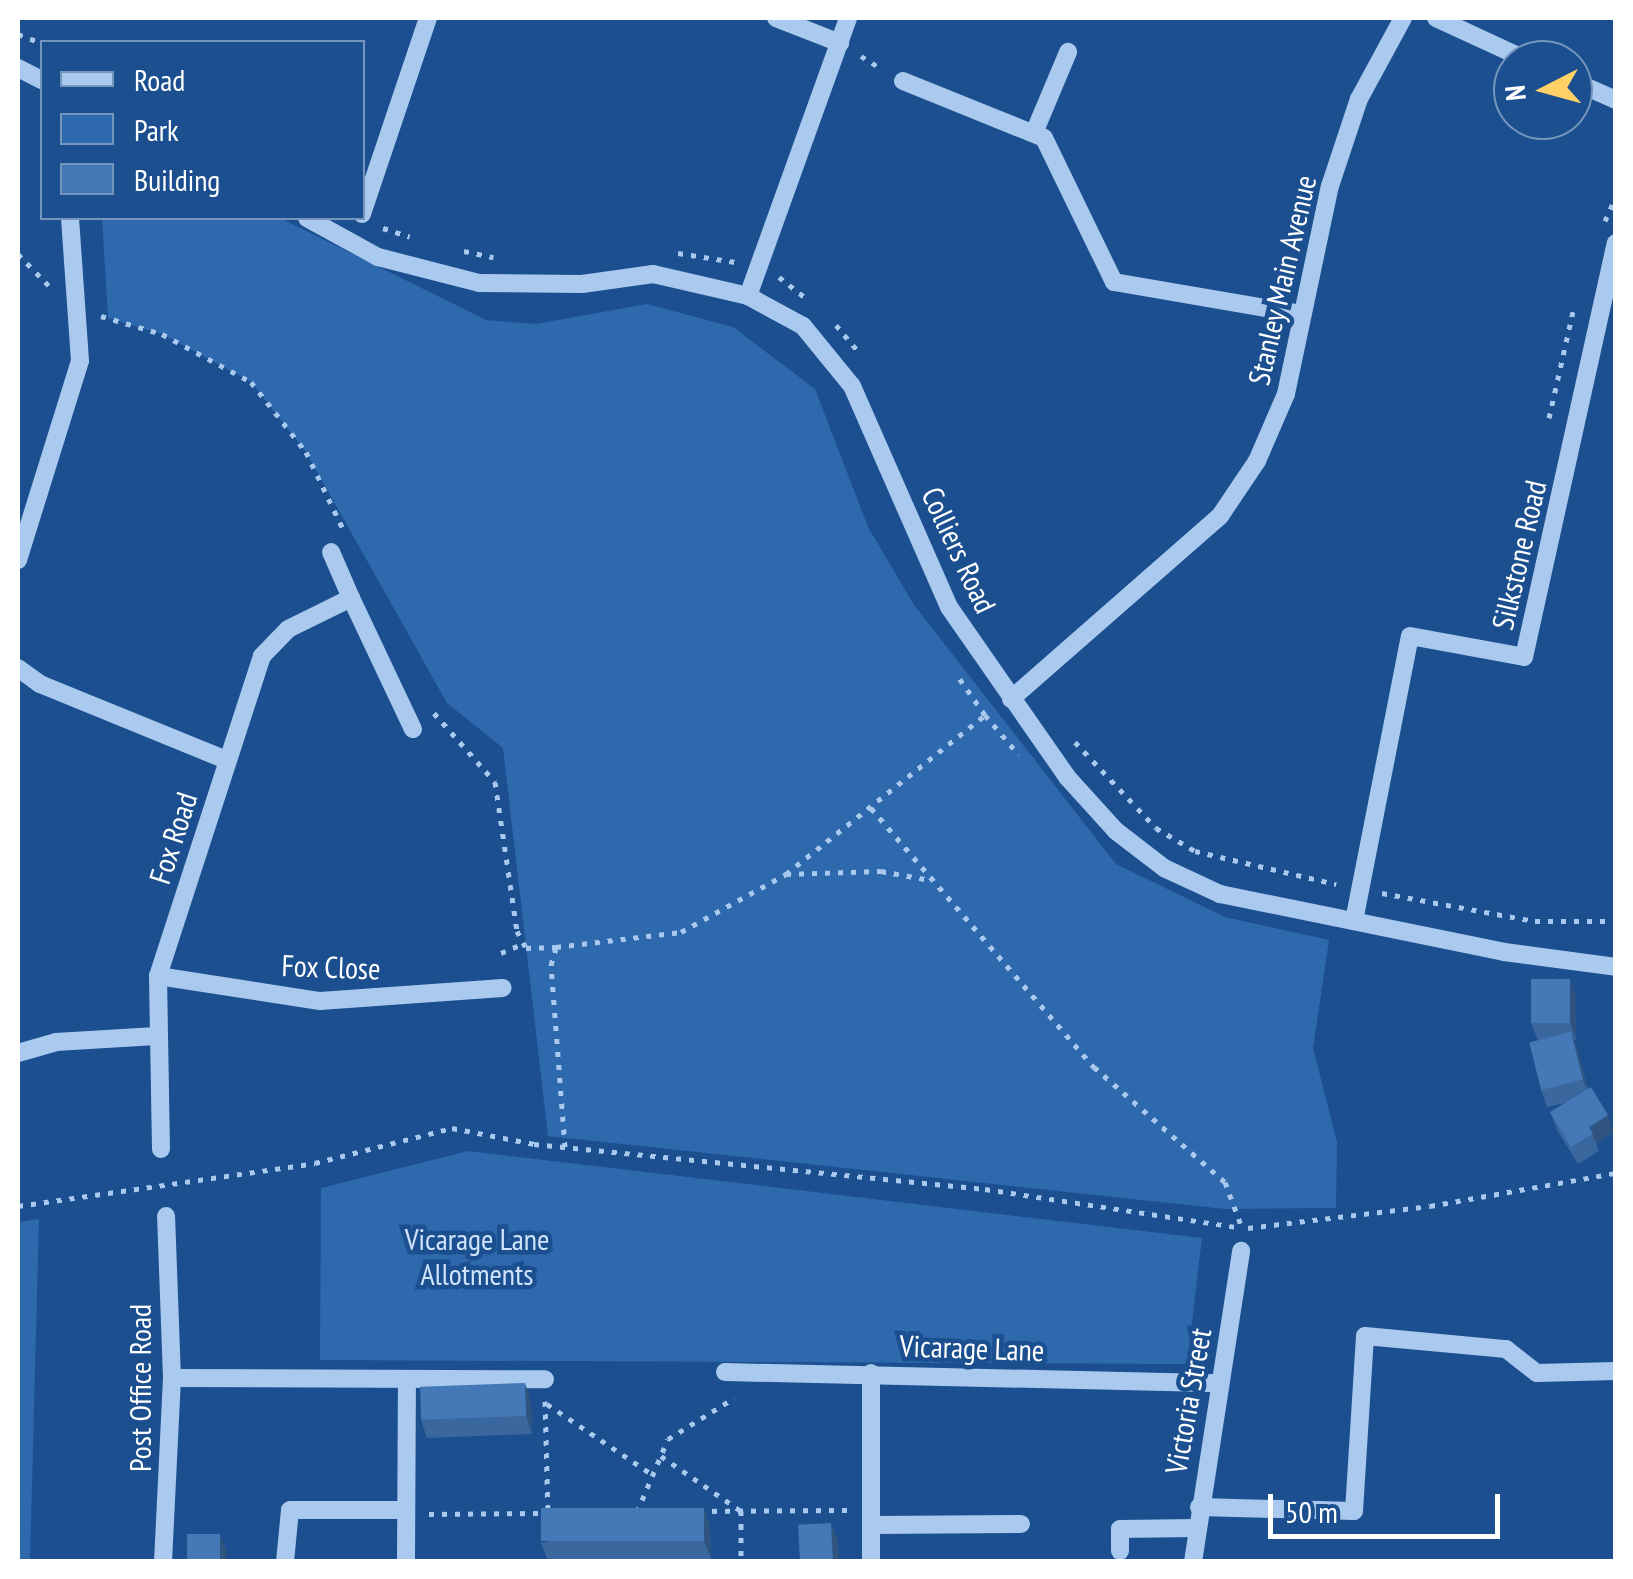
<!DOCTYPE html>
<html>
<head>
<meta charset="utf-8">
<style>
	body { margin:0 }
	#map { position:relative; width:1633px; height:1579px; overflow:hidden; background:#1b4f8f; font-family:"PT Sans Narrow",sans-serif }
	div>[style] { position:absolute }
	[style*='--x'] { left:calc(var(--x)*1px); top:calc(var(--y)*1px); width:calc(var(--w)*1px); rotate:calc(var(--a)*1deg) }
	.green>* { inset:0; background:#2e69ad }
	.path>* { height:5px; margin-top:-2.5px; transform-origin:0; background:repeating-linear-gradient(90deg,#a9c9ee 0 5px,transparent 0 13px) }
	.minor>* { height:18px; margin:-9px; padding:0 9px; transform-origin:9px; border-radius:9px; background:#a9c9ee }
	.wall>* { inset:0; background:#3a679d }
	.shaded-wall>* { inset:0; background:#305480 }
	.building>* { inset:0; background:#4478b7; transform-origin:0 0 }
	span { translate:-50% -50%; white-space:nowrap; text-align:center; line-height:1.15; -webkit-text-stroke:9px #1b4f8f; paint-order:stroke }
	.street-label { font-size:30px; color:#fff }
	.park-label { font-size:30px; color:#cfe3fa }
	.frame { position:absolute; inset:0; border:20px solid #fff; pointer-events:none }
	.legend { position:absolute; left:40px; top:40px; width:325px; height:180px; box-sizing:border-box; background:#1b4f8f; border:2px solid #7695bc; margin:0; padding:12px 18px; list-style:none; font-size:30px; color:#fff }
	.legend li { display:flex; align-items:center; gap:20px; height:50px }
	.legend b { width:50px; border:2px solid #7695bc }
	.north { position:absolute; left:1493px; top:40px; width:100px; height:100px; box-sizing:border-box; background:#1b4f8f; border:2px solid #7695bc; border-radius:50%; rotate:264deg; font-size:28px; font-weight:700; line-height:40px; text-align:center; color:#fff }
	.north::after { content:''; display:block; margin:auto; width:35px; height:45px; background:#ffd166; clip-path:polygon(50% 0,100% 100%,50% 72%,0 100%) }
	.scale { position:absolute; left:1268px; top:1494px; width:232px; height:45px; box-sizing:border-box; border:5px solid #fff; border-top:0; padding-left:12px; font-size:30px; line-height:35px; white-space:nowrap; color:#fff; -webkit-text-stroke:8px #1b4f8f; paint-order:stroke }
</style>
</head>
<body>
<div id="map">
	<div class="green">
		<div style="clip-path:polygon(102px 218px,280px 218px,486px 320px,536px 324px,647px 304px,733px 327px,815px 389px,868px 527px,914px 605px,1116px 864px,1225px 917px,1329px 940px,1313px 1048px,1337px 1142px,1336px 1208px,1225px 1209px,548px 1136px,503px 748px,447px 703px,306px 452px,251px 382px,162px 334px,108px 318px)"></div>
		<div style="clip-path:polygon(468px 1151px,1202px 1238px,1187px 1364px,320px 1360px,321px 1188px)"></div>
		<div style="clip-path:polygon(39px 1219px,30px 1561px,18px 1561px,18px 1222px)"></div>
	</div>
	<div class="path">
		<div style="--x:18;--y:34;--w:26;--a:21"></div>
		<div style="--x:861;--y:56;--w:25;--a:32"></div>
		<div style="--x:1605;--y:221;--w:27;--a:-66"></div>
		<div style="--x:383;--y:228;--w:28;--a:18"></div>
		<div style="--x:464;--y:251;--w:30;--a:12"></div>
		<div style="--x:678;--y:253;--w:58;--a:9"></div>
		<div style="--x:18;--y:254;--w:49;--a:45.8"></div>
		<div style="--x:779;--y:277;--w:34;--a:38"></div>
		<div style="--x:101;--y:316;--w:64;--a:16.4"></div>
		<div style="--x:162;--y:334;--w:101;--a:28.3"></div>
		<div style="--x:251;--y:382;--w:89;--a:51.8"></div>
		<div style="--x:306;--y:452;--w:90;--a:64.3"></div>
		<div style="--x:836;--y:325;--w:39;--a:50"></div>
		<div style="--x:1260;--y:331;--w:22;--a:63"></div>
		<div style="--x:1549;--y:418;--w:114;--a:-77.3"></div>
		<div style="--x:434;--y:713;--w:92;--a:48.5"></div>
		<div style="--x:495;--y:782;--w:151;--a:81.6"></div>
		<div style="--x:517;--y:931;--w:19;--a:62"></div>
		<div style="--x:526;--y:948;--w:30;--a:-2"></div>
		<div style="--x:985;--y:715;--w:52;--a:49.6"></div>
		<div style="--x:1075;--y:742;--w:118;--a:46.7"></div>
		<div style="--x:1156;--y:828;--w:45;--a:30.5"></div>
		<div style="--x:1195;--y:851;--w:145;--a:13.2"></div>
		<div style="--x:871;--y:808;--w:342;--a:49.3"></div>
		<div style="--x:1094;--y:1067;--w:174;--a:41.3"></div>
		<div style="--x:1225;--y:1182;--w:49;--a:69.7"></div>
		<div style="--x:786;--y:874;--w:95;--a:-1.8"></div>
		<div style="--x:881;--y:871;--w:50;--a:10.4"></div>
		<div style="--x:1382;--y:893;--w:156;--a:10.4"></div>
		<div style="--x:1535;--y:921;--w:81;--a:0"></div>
		<div style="--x:501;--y:953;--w:25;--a:-23"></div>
		<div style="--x:565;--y:1147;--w:183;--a:-94.4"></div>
		<div style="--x:551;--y:965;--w:19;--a:-74"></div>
		<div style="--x:556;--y:947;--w:126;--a:-6.8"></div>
		<div style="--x:681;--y:932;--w:120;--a:-28.9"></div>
		<div style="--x:786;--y:874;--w:255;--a:-38.6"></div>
		<div style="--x:985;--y:715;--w:45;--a:-125.1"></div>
		<div style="--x:18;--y:1206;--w:300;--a:-8.2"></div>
		<div style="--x:315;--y:1163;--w:141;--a:-14.3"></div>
		<div style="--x:452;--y:1128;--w:84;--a:11"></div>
		<div style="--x:534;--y:1144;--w:453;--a:5.7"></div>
		<div style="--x:985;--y:1189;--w:255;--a:8.6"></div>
		<div style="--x:1248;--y:1228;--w:183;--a:-6.9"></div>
		<div style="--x:1430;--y:1206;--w:189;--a:-10.1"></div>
		<div style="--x:545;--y:1401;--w:112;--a:88.5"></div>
		<div style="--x:547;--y:1404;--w:128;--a:33.8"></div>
		<div style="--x:661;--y:1456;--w:97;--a:34.5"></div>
		<div style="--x:741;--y:1511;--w:51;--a:90"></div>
		<div style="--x:699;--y:1511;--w:149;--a:-0.4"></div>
		<div style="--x:637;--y:1512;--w:79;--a:-67"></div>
		<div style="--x:668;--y:1439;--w:78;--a:-31.8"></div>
		<div style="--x:429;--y:1514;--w:114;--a:-0.5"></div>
	</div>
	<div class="minor">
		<div style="--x:776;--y:18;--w:69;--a:21.3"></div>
		<div style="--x:1436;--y:18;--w:100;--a:24.8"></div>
		<div style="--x:18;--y:68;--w:27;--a:27"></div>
		<div style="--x:903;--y:81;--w:152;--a:22"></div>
		<div style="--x:1044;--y:138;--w:160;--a:64.1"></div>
		<div style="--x:1114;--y:282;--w:191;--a:9.7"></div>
		<div style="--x:1573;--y:81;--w:47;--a:23.8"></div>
		<div style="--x:1034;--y:133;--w:88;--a:-67.2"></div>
		<div style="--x:362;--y:214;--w:207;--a:-71.4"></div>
		<div style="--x:307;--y:218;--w:81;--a:28.8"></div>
		<div style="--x:378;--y:257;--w:104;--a:14.4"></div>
		<div style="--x:479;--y:283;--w:103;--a:0.6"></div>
		<div style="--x:582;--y:284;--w:72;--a:-8"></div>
		<div style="--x:653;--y:274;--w:98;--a:13"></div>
		<div style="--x:748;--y:296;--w:63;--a:28.6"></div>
		<div style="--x:803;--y:326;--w:77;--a:50.8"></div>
		<div style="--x:852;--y:386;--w:241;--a:66.3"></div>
		<div style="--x:949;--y:607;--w:207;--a:55.2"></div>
		<div style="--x:1067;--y:777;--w:73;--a:47.8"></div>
		<div style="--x:1116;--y:831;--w:61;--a:37.6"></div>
		<div style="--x:1164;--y:868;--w:62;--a:24.9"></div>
		<div style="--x:1220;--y:894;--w:290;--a:11.5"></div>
		<div style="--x:1504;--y:952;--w:113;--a:7.6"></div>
		<div style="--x:748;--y:296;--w:295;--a:-70.2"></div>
		<div style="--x:18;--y:560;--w:208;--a:-72.7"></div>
		<div style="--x:80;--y:361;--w:143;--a:-94"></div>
		<div style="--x:351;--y:598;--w:145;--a:64.7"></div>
		<div style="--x:18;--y:668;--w:27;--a:36"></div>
		<div style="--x:40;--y:684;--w:201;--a:22.2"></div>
		<div style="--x:1011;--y:699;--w:278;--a:-41.2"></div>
		<div style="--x:1220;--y:516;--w:66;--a:-56.1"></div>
		<div style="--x:1257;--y:461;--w:73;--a:-66.6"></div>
		<div style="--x:1286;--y:394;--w:213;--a:-78.1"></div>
		<div style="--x:1330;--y:186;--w:92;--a:-71.6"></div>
		<div style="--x:1359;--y:99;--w:92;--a:-61.5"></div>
		<div style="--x:1354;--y:921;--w:290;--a:-78.9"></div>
		<div style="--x:1410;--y:636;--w:116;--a:10.4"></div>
		<div style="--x:1524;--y:657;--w:424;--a:-77.5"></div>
		<div style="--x:158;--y:976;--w:164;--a:8.8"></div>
		<div style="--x:320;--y:1001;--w:183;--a:-4.1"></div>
		<div style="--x:18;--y:1053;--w:40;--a:-16"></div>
		<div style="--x:56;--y:1042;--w:100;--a:-3.4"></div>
		<div style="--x:161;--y:1149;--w:173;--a:-91"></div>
		<div style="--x:158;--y:976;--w:336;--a:-72"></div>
		<div style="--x:262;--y:656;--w:37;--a:-46"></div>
		<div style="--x:288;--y:629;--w:70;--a:-26.2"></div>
		<div style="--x:351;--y:598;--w:50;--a:-113.5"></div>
		<div style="--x:725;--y:1372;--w:493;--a:1.3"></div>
		<div style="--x:871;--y:1373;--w:189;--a:90"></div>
		<div style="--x:172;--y:1378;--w:373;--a:0.2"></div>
		<div style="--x:1199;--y:1507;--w:155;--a:1.5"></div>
		<div style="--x:1354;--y:1511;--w:175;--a:-86.4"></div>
		<div style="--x:1365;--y:1336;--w:142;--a:5.3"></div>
		<div style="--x:1506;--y:1349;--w:39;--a:38"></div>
		<div style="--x:1537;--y:1373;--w:79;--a:-1.5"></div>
		<div style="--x:871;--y:1525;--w:150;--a:-0.4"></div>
		<div style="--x:1120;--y:1551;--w:22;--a:-90"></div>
		<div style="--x:1120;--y:1529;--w:76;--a:-0.8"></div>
		<div style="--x:163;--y:1562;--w:184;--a:-87.2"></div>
		<div style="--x:172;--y:1378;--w:162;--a:-92.1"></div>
		<div style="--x:285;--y:1562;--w:52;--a:-84.5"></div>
		<div style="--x:290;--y:1510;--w:116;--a:0"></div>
		<div style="--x:406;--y:1562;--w:183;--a:-89.7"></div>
		<div style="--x:1193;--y:1562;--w:315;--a:-81.2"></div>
	</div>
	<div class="wall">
		<div style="clip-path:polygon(1576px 996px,1576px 1040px,1574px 1040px,1588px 1089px,1614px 1132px,1596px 1143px,1599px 1151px,1578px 1164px,1557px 1130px,1550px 1112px,1566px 1103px,1547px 1107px,1541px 1090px,1538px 1041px,1531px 1023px)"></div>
		<div style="clip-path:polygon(531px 1401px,532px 1434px,427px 1438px,421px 1420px)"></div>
		<div style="clip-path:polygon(704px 1508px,710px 1526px,711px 1559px,548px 1561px,541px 1543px)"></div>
	</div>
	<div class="shaded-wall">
		<div style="clip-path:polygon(1570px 979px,1576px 996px,1576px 1040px,1570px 1023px)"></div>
		<div style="clip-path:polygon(1571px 1032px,1578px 1050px,1589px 1097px,1583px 1079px)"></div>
		<div style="clip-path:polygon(1608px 1115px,1614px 1132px,1596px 1143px,1589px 1127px)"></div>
		<div style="clip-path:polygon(525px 1383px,531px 1401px,532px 1434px,526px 1416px)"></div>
		<div style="clip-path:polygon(704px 1508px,710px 1526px,711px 1559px,704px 1541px)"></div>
		<div style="clip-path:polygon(831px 1523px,838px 1540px,839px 1562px,833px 1562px)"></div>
		<div style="clip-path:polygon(220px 1534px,227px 1551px,226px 1562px,220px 1562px)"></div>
	</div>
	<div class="building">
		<div style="left:1531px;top:979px;width:39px;height:44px"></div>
		<div style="left:1571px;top:1032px;width:49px;height:43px;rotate:76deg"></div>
		<div style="clip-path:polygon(1591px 1087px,1608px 1115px,1589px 1127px,1593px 1134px,1571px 1147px,1550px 1112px)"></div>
		<div style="left:525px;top:1383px;width:33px;height:105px;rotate:88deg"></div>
		<div style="left:704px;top:1508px;width:33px;height:163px;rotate:90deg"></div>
		<div style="left:831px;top:1523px;width:39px;height:33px;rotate:87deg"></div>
		<div style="left:187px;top:1534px;width:33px;height:28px"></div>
	</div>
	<div class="street-label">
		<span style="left:1282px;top:280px;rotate:-77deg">Stanley Main Avenue</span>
		<span style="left:959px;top:550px;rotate:65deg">Colliers Road</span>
		<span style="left:1519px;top:555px;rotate:-77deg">Silkstone Road</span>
		<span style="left:173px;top:838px;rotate:-72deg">Fox Road</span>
		<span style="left:331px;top:967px;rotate:2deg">Fox Close</span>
		<span style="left:972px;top:1348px;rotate:2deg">Vicarage Lane</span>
		<span style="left:140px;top:1388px;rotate:-90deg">Post Office Road</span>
		<span style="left:1188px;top:1401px;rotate:-80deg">Victoria Street</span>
	</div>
	<div class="park-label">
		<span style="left:477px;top:1256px">Vicarage Lane<br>Allotments</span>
	</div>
	<div class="frame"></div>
	<ul class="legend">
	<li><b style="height:12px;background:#a9c9ee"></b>Road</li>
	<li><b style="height:28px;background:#2e69ad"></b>Park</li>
	<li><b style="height:28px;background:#4478b7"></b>Building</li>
	</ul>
	<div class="north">N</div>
	<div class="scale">50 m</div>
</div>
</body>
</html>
